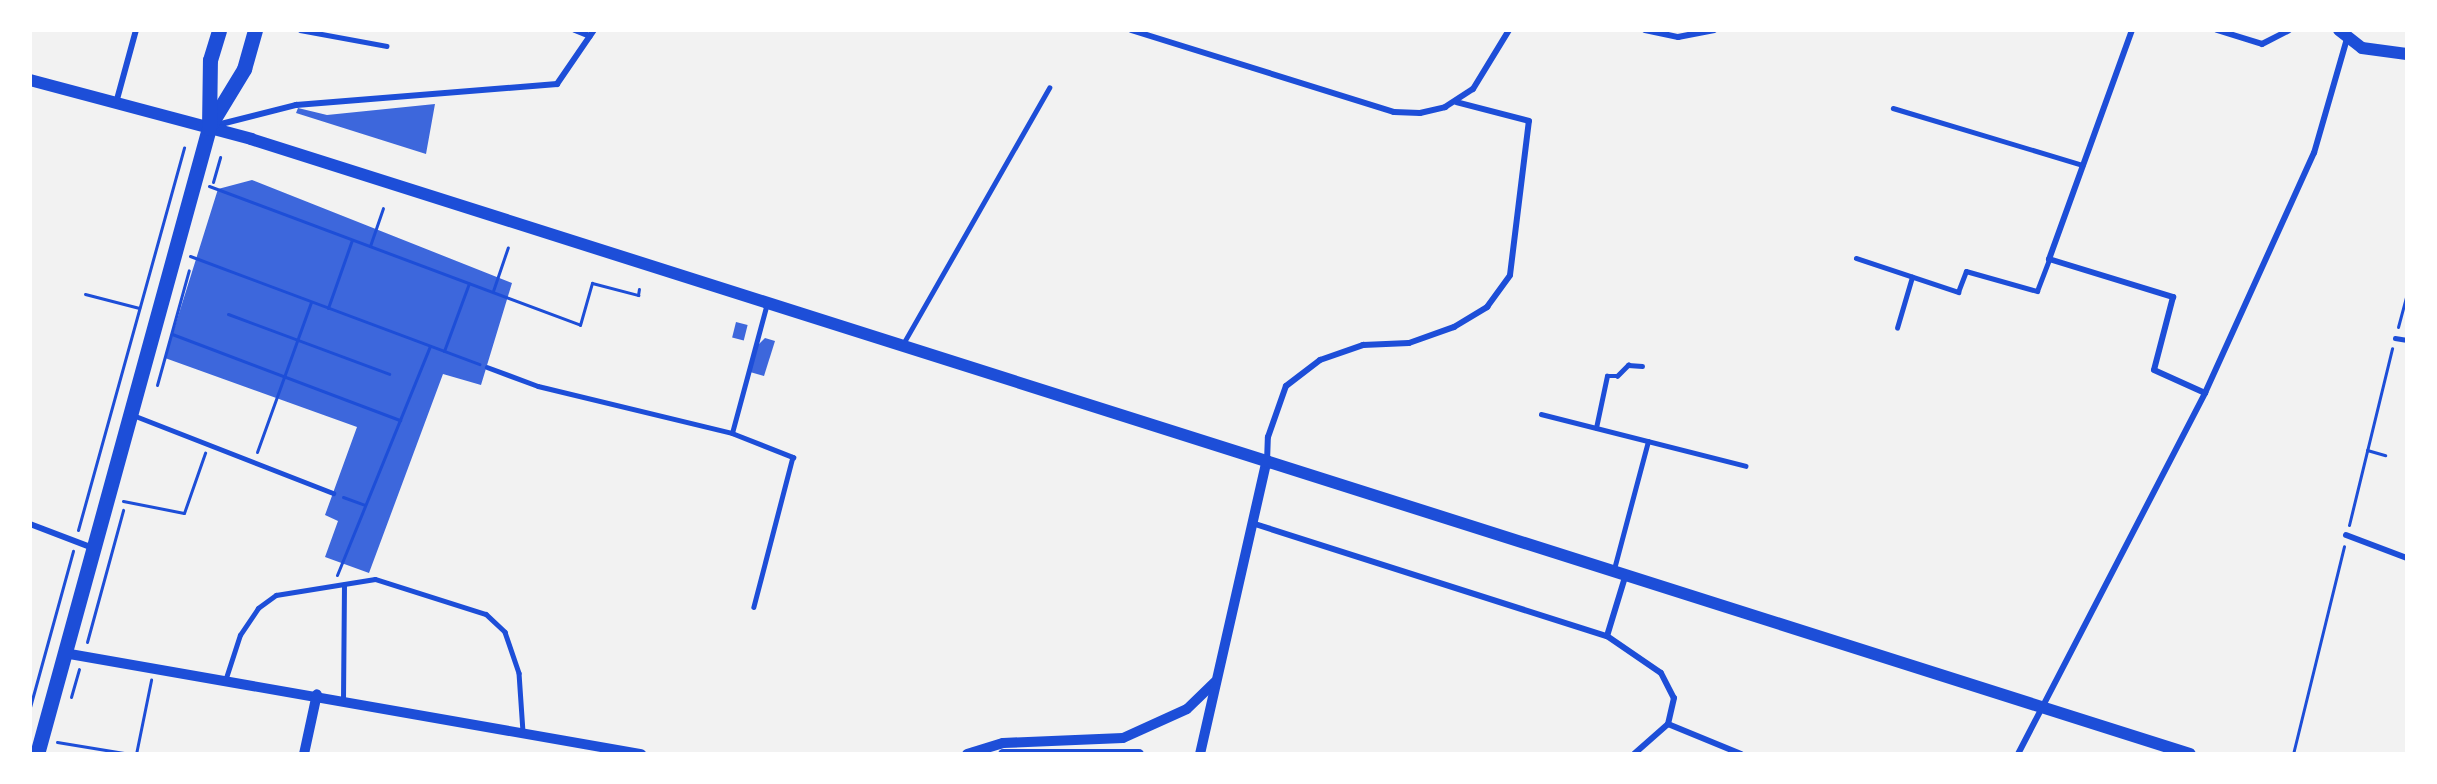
<!DOCTYPE html>
<html>
<head>
<meta charset="utf-8">
<style>
	body { margin:0 }
	#map { position:relative; width:2437px; height:784px; overflow:hidden; background:#f2f2f2; font-family:Karla,sans-serif }
	div>[style] { position:absolute }
	[style*='--x'] { left:calc(var(--x)*1px); top:calc(var(--y)*1px); width:calc(var(--w)*1px); rotate:calc(var(--a)*1deg) }
	.building>* { inset:0; background:#3d67dc; transform-origin:0 0 }
	.path>* { height:3px; margin:-1.5px; padding:0 1.5px; transform-origin:1.5px; border-radius:1.5px; background:#1d4ed8 }
	.service>* { height:4.5px; margin:-2.25px; padding:0 2.25px; transform-origin:2.25px; border-radius:2.25px; background:#1d4ed8 }
	.minor>* { height:6px; margin:-3px; padding:0 3px; transform-origin:3px; border-radius:3px; background:#1d4ed8 }
	.tertiary>* { height:10px; margin:-5px; padding:0 5px; transform-origin:5px; border-radius:5px; background:#1d4ed8 }
	.secondary>* { height:12px; margin:-6px; padding:0 6px; transform-origin:6px; border-radius:6px; background:#1d4ed8 }
	.primary>* { height:15px; margin:-7.5px; padding:0 7.5px; transform-origin:7.5px; border-radius:7.5px; background:#1d4ed8 }
	span { translate:-50% -50%; white-space:nowrap; text-align:center; line-height:1.15; -webkit-text-stroke:6px #fff; paint-order:stroke }
	.frame { position:absolute; inset:0; border:32px solid #fff; pointer-events:none }
</style>
</head>
<body>
<div id="map">
	<div class="building">
		<div style="clip-path:polygon(435px 104px,426px 154px,296px 113px,298px 108px,327px 115px)"></div>
		<div style="clip-path:polygon(252px 180px,512px 283px,481px 385px,443px 374px,369px 573px,325px 557px,338px 521px,325px 515px,357px 427px,165px 358px,218px 189px)"></div>
		<div style="left:736px;top:322px;width:12px;height:16px;rotate:14deg"></div>
		<div style="clip-path:polygon(765px 338px,775px 341px,764px 376px,750px 372px,756px 347px)"></div>
	</div>
	<div class="path">
		<div style="--x:213;--y:182;--w:26;--a:-74"></div>
		<div style="--x:209;--y:186;--w:396;--a:20.5"></div>
		<div style="--x:580;--y:325;--w:44;--a:-74.1"></div>
		<div style="--x:592;--y:283;--w:48;--a:14.6"></div>
		<div style="--x:638;--y:295;--w:6;--a:-81"></div>
		<div style="--x:370;--y:246;--w:40;--a:-71.1"></div>
		<div style="--x:190;--y:256;--w:309;--a:20.5"></div>
		<div style="--x:493;--y:291;--w:46;--a:-71.2"></div>
		<div style="--x:85;--y:294;--w:56;--a:14.5"></div>
		<div style="--x:328;--y:308;--w:72;--a:-70.6"></div>
		<div style="--x:228;--y:314;--w:172;--a:20.4"></div>
		<div style="--x:2398;--y:327;--w:34;--a:-75"></div>
		<div style="--x:172;--y:334;--w:244;--a:20.7"></div>
		<div style="--x:444;--y:351;--w:72;--a:-69.8"></div>
		<div style="--x:157;--y:385;--w:119;--a:-74.5"></div>
		<div style="--x:2367;--y:450;--w:19;--a:16"></div>
		<div style="--x:257;--y:452;--w:159;--a:-70.2"></div>
		<div style="--x:343;--y:497;--w:23;--a:20"></div>
		<div style="--x:123;--y:501;--w:62;--a:11.1"></div>
		<div style="--x:184;--y:513;--w:64;--a:-70.7"></div>
		<div style="--x:2349;--y:525;--w:182;--a:-76.3"></div>
		<div style="--x:78;--y:530;--w:397;--a:-74.5"></div>
		<div style="--x:337;--y:575;--w:247;--a:-67.9"></div>
		<div style="--x:87;--y:642;--w:137;--a:-74.7"></div>
		<div style="--x:71;--y:697;--w:29;--a:-74"></div>
		<div style="--x:30;--y:707;--w:162;--a:-74.6"></div>
		<div style="--x:57;--y:742;--w:74;--a:9.3"></div>
		<div style="--x:136;--y:754;--w:76;--a:-78.5"></div>
		<div style="--x:2293;--y:754;--w:214;--a:-76.2"></div>
	</div>
	<div class="service">
		<div style="--x:300;--y:30;--w:88;--a:10.4"></div>
		<div style="--x:1893;--y:108;--w:198;--a:16.7"></div>
		<div style="--x:1856;--y:258;--w:108;--a:18.4"></div>
		<div style="--x:1958;--y:292;--w:22;--a:-69"></div>
		<div style="--x:1966;--y:271;--w:74;--a:15.7"></div>
		<div style="--x:2037;--y:291;--w:34;--a:-69"></div>
		<div style="--x:1897;--y:328;--w:53;--a:-73.6"></div>
		<div style="--x:2395;--y:338;--w:12;--a:9"></div>
		<div style="--x:903;--y:344;--w:295;--a:-60.3"></div>
		<div style="--x:487;--y:367;--w:54;--a:20.4"></div>
		<div style="--x:538;--y:386;--w:200;--a:13.6"></div>
		<div style="--x:732;--y:433;--w:66;--a:21.5"></div>
		<div style="--x:793;--y:457;--w:155;--a:104.6"></div>
		<div style="--x:1541;--y:414;--w:211;--a:14.2"></div>
		<div style="--x:133;--y:415;--w:215;--a:21.3"></div>
		<div style="--x:1596;--y:428;--w:53;--a:-78.1"></div>
		<div style="--x:1607;--y:376;--w:10;--a:0"></div>
		<div style="--x:1617;--y:376;--w:16;--a:-45"></div>
		<div style="--x:1628;--y:365;--w:14;--a:4"></div>
		<div style="--x:732;--y:433;--w:135;--a:-74.9"></div>
		<div style="--x:1614;--y:569;--w:132;--a:-75.1"></div>
		<div style="--x:226;--y:678;--w:45;--a:-72"></div>
		<div style="--x:240;--y:635;--w:32;--a:-56"></div>
		<div style="--x:258;--y:608;--w:22;--a:-36"></div>
		<div style="--x:276;--y:595;--w:100;--a:-9.2"></div>
		<div style="--x:375;--y:579;--w:116;--a:17.5"></div>
		<div style="--x:486;--y:614;--w:26;--a:43"></div>
		<div style="--x:505;--y:632;--w:43;--a:71.1"></div>
		<div style="--x:519;--y:673;--w:58;--a:86.1"></div>
		<div style="--x:343;--y:699;--w:114;--a:-89.5"></div>
	</div>
	<div class="minor">
		<div style="--x:575;--y:30;--w:16;--a:22"></div>
		<div style="--x:1131;--y:30;--w:275;--a:17.3"></div>
		<div style="--x:1394;--y:112;--w:26;--a:2"></div>
		<div style="--x:1420;--y:113;--w:26;--a:-13"></div>
		<div style="--x:1445;--y:107;--w:33;--a:-33"></div>
		<div style="--x:1473;--y:89;--w:69;--a:-58.6"></div>
		<div style="--x:1645;--y:30;--w:34;--a:12"></div>
		<div style="--x:1678;--y:37;--w:37;--a:-11"></div>
		<div style="--x:2132;--y:30;--w:244;--a:109.9"></div>
		<div style="--x:2049;--y:259;--w:130;--a:17"></div>
		<div style="--x:2173;--y:297;--w:75;--a:104.6"></div>
		<div style="--x:2154;--y:370;--w:56;--a:24.3"></div>
		<div style="--x:2217;--y:30;--w:47;--a:17.3"></div>
		<div style="--x:2262;--y:44;--w:30;--a:-27"></div>
		<div style="--x:116;--y:103;--w:76;--a:-74.7"></div>
		<div style="--x:213;--y:126;--w:86;--a:-14.2"></div>
		<div style="--x:296;--y:105;--w:262;--a:-4.6"></div>
		<div style="--x:557;--y:84;--w:65;--a:-55.6"></div>
		<div style="--x:1267;--y:462;--w:25;--a:-88"></div>
		<div style="--x:1268;--y:437;--w:54;--a:-70.6"></div>
		<div style="--x:1286;--y:386;--w:43;--a:-37.4"></div>
		<div style="--x:1320;--y:360;--w:46;--a:-19.2"></div>
		<div style="--x:1363;--y:345;--w:46;--a:-2.5"></div>
		<div style="--x:1409;--y:343;--w:48;--a:-19.6"></div>
		<div style="--x:1454;--y:327;--w:39;--a:-31"></div>
		<div style="--x:1487;--y:307;--w:39;--a:-54"></div>
		<div style="--x:1510;--y:275;--w:155;--a:-83"></div>
		<div style="--x:1529;--y:121;--w:75;--a:-165.4"></div>
		<div style="--x:30;--y:524;--w:67;--a:20.9"></div>
		<div style="--x:1255;--y:524;--w:369;--a:17.7"></div>
		<div style="--x:1607;--y:636;--w:65;--a:34.4"></div>
		<div style="--x:1661;--y:673;--w:28;--a:63"></div>
		<div style="--x:1674;--y:698;--w:27;--a:103"></div>
		<div style="--x:1668;--y:724;--w:45;--a:138.6"></div>
		<div style="--x:2346;--y:535;--w:65;--a:20.7"></div>
		<div style="--x:1607;--y:636;--w:62;--a:-73"></div>
		<div style="--x:1668;--y:724;--w:79;--a:22.3"></div>
		<div style="--x:2018;--y:754;--w:407;--a:-62.6"></div>
		<div style="--x:2205;--y:393;--w:264;--a:-65.6"></div>
		<div style="--x:2314;--y:153;--w:119;--a:-73.9"></div>
	</div>
	<div class="tertiary">
		<div style="--x:64;--y:653;--w:586;--a:9.93"></div>
		<div style="--x:304;--y:754;--w:61;--a:-77.8"></div>
		<div style="--x:967;--y:754;--w:38;--a:-17"></div>
		<div style="--x:1003;--y:743;--w:120;--a:-2.4"></div>
		<div style="--x:1123;--y:738;--w:70;--a:-24.4"></div>
		<div style="--x:1187;--y:709;--w:39;--a:-44"></div>
		<div style="--x:1003;--y:754;--w:136;--a:0"></div>
		<div style="--x:1200;--y:754;--w:298;--a:-77.2"></div>
	</div>
	<div class="secondary">
		<div style="--x:2339;--y:30;--w:29;--a:38"></div>
		<div style="--x:2362;--y:48;--w:45;--a:7.6"></div>
		<div style="--x:30;--y:80;--w:229;--a:14.9"></div>
		<div style="--x:251;--y:139;--w:2034;--a:17.6"></div>
	</div>
	<div class="primary">
		<div style="--x:210;--y:125;--w:66;--a:-58.7"></div>
		<div style="--x:244;--y:69;--w:41;--a:-74.2"></div>
		<div style="--x:37;--y:754;--w:649;--a:-74.64"></div>
		<div style="--x:209;--y:128;--w:68;--a:-89.2"></div>
		<div style="--x:210;--y:60;--w:31;--a:-73"></div>
	</div>
	<div class="frame"></div>
</div>
</body>
</html>
